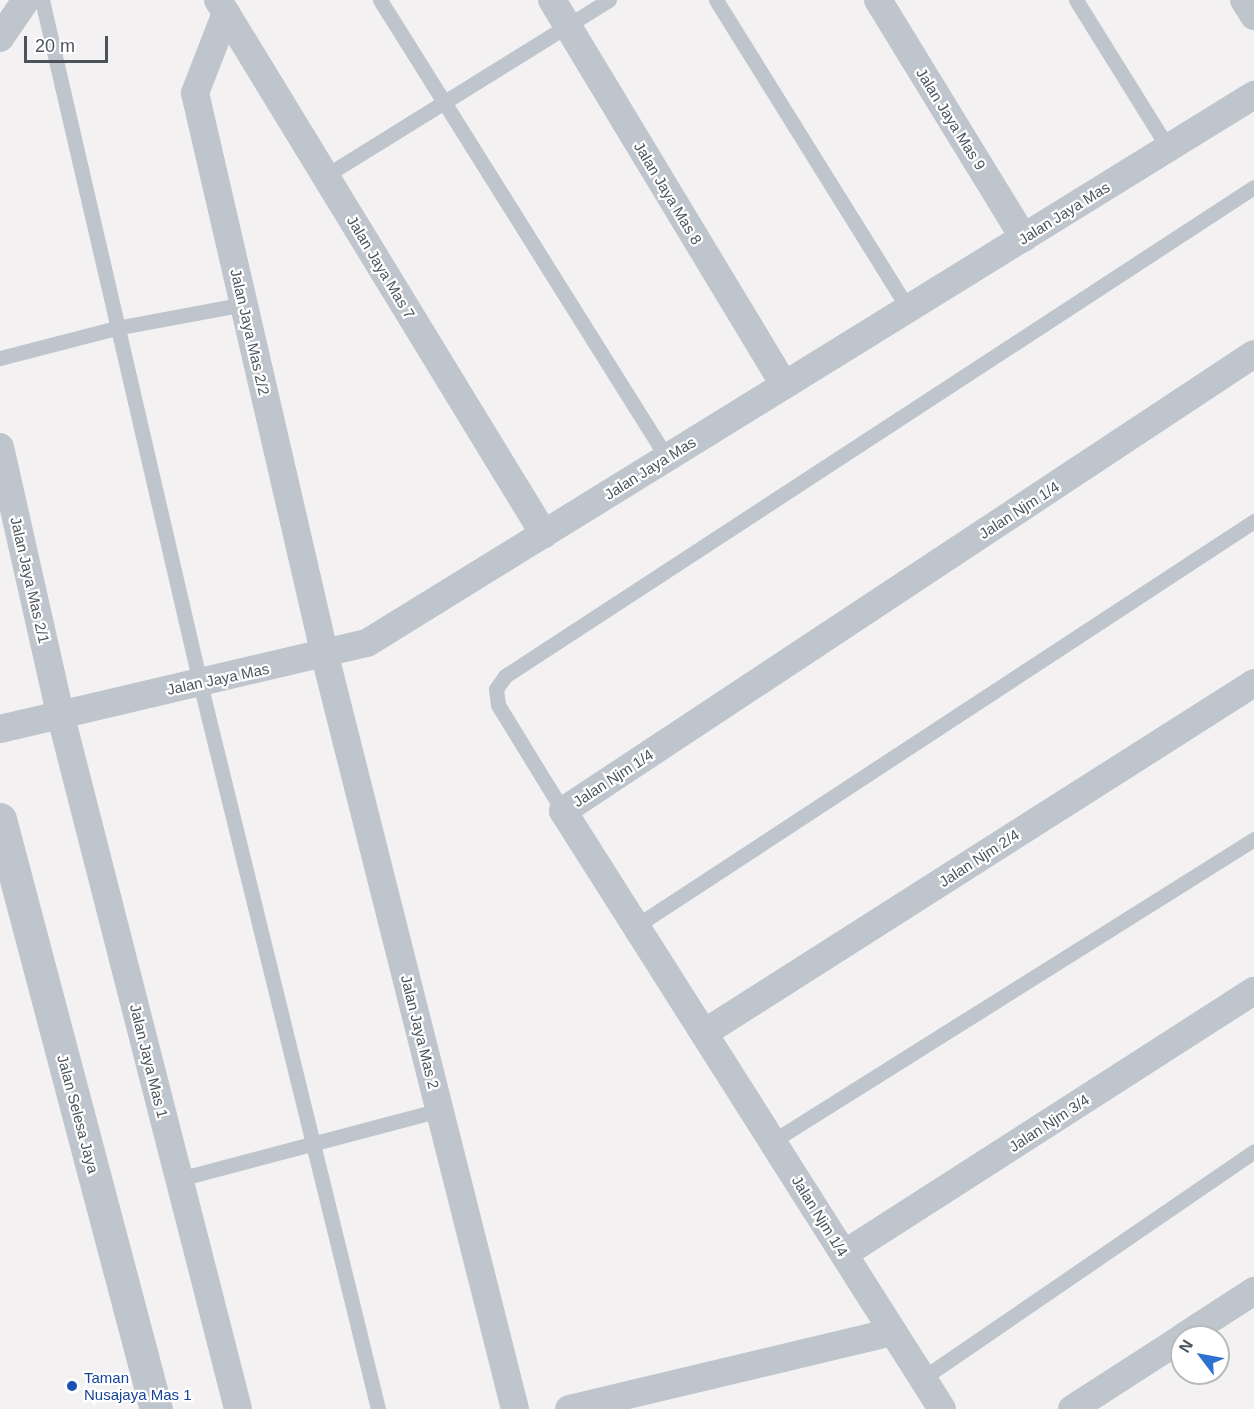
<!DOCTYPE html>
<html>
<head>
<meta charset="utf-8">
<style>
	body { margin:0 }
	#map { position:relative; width:1254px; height:1409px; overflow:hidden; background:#f3f1f1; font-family:Arial,sans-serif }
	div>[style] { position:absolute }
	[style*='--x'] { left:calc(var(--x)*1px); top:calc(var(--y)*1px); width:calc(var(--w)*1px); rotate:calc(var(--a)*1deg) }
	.service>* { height:15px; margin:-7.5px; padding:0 7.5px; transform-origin:7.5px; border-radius:7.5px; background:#bec5cc }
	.minor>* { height:28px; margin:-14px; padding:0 14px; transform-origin:14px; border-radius:14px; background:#bec5cc }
	.tertiary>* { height:33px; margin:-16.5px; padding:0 16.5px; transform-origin:16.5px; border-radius:16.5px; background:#bec5cc }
	.dots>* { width:16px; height:16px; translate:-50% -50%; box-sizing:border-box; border:3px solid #fff; border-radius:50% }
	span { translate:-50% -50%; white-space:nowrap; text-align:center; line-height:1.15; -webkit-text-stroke:4.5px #fff; paint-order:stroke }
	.street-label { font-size:15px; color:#4b545c }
	.transit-label { font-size:15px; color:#164399 }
	.left { translate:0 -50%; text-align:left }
	.north { position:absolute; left:1170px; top:1325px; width:60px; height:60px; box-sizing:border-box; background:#fff; border:2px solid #b7bbbe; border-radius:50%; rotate:302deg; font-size:16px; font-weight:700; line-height:24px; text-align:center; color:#4b545c }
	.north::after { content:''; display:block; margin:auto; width:21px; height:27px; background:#3072cf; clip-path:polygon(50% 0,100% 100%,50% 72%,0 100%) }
	.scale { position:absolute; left:24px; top:36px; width:84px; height:27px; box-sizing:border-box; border:3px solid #4b545c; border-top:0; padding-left:8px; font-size:18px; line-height:21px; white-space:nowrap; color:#4b545c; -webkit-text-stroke:4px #fff; paint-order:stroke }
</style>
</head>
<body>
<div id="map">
	<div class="service">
		<div style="--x:42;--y:0;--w:701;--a:76.97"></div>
		<div style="--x:200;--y:683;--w:748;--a:76.22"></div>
		<div style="--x:380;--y:0;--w:540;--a:57.93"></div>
		<div style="--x:716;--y:0;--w:364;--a:58.1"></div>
		<div style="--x:1076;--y:0;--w:174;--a:58.1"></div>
		<div style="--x:325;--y:176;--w:334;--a:-31.8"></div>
		<div style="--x:0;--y:358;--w:120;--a:-14.5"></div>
		<div style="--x:116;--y:328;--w:130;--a:-10.6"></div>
		<div style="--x:563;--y:811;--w:124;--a:-121.5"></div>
		<div style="--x:498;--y:705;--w:16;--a:-97"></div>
		<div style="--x:496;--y:689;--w:16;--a:-55"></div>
		<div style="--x:505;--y:676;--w:894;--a:-33.14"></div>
		<div style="--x:636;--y:926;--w:739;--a:-33.24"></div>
		<div style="--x:773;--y:1141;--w:568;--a:-32.12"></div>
		<div style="--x:179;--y:1179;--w:270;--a:-14.8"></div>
		<div style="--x:923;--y:1378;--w:401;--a:-34.4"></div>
	</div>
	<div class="minor">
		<div style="--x:218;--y:0;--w:626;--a:58.6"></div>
		<div style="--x:552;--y:0;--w:449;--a:58.9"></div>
		<div style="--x:878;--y:0;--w:279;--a:58.5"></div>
		<div style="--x:1244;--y:0;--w:19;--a:58"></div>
		<div style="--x:226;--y:13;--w:86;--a:111.2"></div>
		<div style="--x:195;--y:93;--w:578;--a:77"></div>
		<div style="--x:325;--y:656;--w:777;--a:75.84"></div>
		<div style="--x:0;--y:38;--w:46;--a:-55.6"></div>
		<div style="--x:0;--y:447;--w:273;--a:77.3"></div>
		<div style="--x:60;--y:713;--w:718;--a:75.65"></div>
		<div style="--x:0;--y:729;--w:377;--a:-13.2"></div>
		<div style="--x:367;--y:643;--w:1043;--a:-31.71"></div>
		<div style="--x:704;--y:1033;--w:652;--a:-32.47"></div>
		<div style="--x:844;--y:1254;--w:487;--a:-32.7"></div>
		<div style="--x:1183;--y:1337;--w:85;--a:-32.9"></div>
		<div style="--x:569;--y:1409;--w:333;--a:-13.4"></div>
		<div style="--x:942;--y:1409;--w:708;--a:-122.37"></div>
		<div style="--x:563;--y:811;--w:828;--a:-33.48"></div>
		<div style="--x:1072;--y:1409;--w:131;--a:-32.8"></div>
	</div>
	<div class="tertiary">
		<div style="--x:0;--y:819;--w:610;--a:75.19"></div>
	</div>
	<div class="dots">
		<div style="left:72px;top:1386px;background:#1a4fb4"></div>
	</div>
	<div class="street-label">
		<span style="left:951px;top:119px;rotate:58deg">Jalan Jaya Mas 9</span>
		<span style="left:668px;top:193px;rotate:59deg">Jalan Jaya Mas 8</span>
		<span style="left:1064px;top:213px;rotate:-32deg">Jalan Jaya Mas</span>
		<span style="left:381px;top:267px;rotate:59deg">Jalan Jaya Mas 7</span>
		<span style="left:250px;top:332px;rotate:77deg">Jalan Jaya Mas 2/2</span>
		<span style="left:650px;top:468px;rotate:-32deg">Jalan Jaya Mas</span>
		<span style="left:1019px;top:510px;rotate:-33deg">Jalan Njm 1/4</span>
		<span style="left:30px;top:580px;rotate:77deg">Jalan Jaya Mas 2/1</span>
		<span style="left:218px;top:679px;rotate:-12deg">Jalan Jaya Mas</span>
		<span style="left:613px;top:778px;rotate:-33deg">Jalan Njm 1/4</span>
		<span style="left:979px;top:858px;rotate:-33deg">Jalan Njm 2/4</span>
		<span style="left:420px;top:1032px;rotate:76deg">Jalan Jaya Mas 2</span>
		<span style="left:149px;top:1061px;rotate:76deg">Jalan Jaya Mas 1</span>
		<span style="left:78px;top:1114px;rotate:75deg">Jalan Selesa Jaya</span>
		<span style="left:1049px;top:1123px;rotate:-33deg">Jalan Njm 3/4</span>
		<span style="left:820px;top:1216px;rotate:58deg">Jalan Njm 1/4</span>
	</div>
	<div class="transit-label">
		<span class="left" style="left:84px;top:1386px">Taman<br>Nusajaya Mas 1</span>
	</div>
	<div class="north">N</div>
	<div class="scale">20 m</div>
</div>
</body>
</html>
